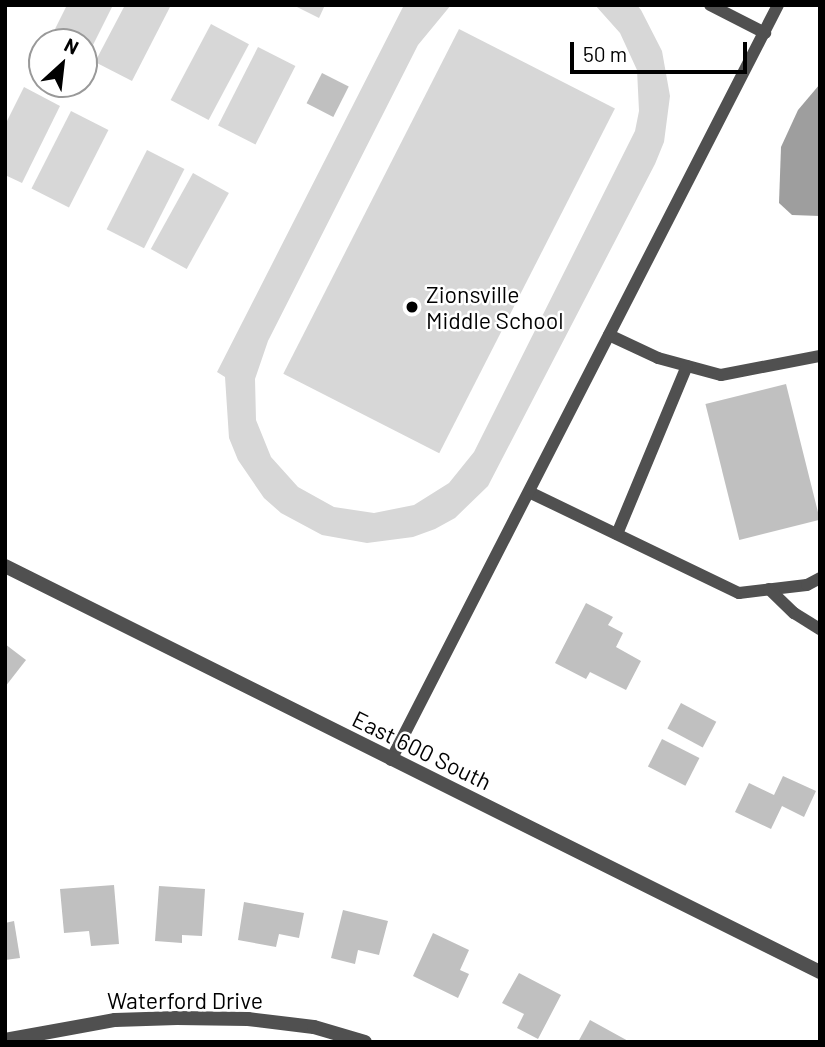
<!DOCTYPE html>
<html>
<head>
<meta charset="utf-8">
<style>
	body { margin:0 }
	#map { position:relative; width:825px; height:1047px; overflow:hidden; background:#fff; font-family:Barlow,sans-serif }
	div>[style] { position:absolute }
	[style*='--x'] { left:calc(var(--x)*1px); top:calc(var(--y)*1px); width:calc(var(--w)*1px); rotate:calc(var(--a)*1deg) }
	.green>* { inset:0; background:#d7d7d7; transform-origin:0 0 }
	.water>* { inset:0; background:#9e9e9e }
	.building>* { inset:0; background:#c0c0c0; transform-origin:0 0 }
	.lane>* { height:12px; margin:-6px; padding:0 6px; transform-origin:6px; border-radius:6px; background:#505050 }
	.street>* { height:14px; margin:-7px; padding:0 7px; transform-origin:7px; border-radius:7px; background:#505050 }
	.dots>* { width:19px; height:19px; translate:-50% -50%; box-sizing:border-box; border:4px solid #fff; border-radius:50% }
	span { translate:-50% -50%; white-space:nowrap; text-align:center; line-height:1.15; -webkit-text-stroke:5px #fff; paint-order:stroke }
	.poi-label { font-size:23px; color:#000 }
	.left { translate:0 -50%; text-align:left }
	.street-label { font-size:23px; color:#000 }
	.frame { position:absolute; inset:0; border:7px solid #000; pointer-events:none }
	.north { position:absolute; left:28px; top:28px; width:70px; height:70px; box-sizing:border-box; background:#fff; border:2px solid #999; border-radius:50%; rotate:27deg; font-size:19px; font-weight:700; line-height:28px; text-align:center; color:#000 }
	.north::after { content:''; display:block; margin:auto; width:24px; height:32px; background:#000; clip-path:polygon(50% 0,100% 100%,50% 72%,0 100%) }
	.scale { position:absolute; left:570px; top:42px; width:177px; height:32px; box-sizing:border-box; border:4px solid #000; border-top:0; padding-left:9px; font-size:21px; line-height:24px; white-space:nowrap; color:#000; -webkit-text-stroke:5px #fff; paint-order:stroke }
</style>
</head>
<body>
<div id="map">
	<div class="green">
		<div style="clip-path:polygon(67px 5px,113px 5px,87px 57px,84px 42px,50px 39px)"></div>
		<div style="clip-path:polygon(125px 5px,171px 5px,132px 81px,95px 62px)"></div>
		<div style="clip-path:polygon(293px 5px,325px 5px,319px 18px)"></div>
		<div style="clip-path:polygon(404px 5px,451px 5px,418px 45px,268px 341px,255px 379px,256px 420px,271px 457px,298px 487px,334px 507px,374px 513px,414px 505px,449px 483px,474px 452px,635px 131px,639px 111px,637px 70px,620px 33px,595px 5px,637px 5px,641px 10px,662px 51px,670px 96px,664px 142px,655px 164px,488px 486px,455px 518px,435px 529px,413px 537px,367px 543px,322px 535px,281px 513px,264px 498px,238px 460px,229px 438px,225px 377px,217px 372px)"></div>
		<div style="left:211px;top:24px;width:43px;height:86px;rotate:28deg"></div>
		<div style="left:459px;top:29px;width:175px;height:387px;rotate:27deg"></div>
		<div style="left:258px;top:47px;width:42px;height:88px;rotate:27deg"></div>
		<div style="clip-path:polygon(24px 87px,60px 106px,22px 183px,5px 175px,5px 125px)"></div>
		<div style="left:71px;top:111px;width:42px;height:87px;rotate:27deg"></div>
		<div style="left:147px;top:150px;width:42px;height:89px;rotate:27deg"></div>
		<div style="left:193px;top:173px;width:41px;height:87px;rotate:29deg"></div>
	</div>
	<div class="water">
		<div style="clip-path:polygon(820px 84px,820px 216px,792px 215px,779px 203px,781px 147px,798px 110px)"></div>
	</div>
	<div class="building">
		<div style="left:322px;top:73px;width:30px;height:34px;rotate:27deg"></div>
		<div style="left:786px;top:384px;width:140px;height:83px;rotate:76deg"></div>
		<div style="clip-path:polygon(586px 603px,613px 617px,608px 625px,623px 633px,616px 647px,641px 661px,626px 690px,590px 672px,586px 679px,555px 663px)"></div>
		<div style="clip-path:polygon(5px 644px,26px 660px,5px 687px)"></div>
		<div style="left:681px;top:703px;width:40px;height:29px;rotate:28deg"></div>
		<div style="left:662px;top:739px;width:42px;height:31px;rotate:27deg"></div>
		<div style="clip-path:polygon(783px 776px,816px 791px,804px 817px,782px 806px,771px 829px,735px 812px,749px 783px,774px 795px)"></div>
		<div style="clip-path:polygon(114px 885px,119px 944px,91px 946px,89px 931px,64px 933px,60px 889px)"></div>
		<div style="clip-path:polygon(159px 886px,205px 889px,202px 936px,182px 935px,182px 943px,155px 941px)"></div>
		<div style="clip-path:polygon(244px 902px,304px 913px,299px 938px,279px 934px,276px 947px,238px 940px)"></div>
		<div style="clip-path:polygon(343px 910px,388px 921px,379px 955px,358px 950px,355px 964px,331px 958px)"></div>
		<div style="clip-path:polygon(14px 921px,20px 958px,5px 960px,5px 923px)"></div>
		<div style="clip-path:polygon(433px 933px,469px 950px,460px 970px,469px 974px,458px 998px,413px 976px)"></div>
		<div style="clip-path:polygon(519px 973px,561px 995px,538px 1039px,517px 1028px,524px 1014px,502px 1003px)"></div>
		<div style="clip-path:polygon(590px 1020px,630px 1042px,578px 1042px)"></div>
	</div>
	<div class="lane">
		<div style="--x:710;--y:5;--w:62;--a:27"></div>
		<div style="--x:609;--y:335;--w:54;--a:25.1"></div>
		<div style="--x:658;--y:358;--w:65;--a:15.1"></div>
		<div style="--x:721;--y:375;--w:101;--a:-10.9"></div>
		<div style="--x:529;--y:492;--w:233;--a:25.7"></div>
		<div style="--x:739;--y:593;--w:68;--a:-6.7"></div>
		<div style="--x:807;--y:585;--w:15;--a:-28"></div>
		<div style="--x:617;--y:534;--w:182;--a:-67.4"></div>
		<div style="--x:769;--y:589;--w:35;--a:44"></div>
		<div style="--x:794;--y:613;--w:31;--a:32"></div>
		<div style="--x:391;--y:760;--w:848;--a:-62.86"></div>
	</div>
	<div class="street">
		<div style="--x:5;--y:566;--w:911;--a:26.48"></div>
		<div style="--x:5;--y:1040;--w:112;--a:-10.3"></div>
		<div style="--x:115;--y:1020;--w:62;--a:-1.8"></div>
		<div style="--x:177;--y:1018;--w:71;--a:0.8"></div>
		<div style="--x:248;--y:1019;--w:66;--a:6.9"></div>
		<div style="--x:314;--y:1027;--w:53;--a:16.4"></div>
	</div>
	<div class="dots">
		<div style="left:412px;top:307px;background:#000"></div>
	</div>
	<div class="poi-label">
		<span class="left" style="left:426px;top:307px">Zionsville<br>Middle School</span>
	</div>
	<div class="street-label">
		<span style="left:422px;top:750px;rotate:26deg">East 600 South</span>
		<span style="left:185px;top:1000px">Waterford Drive</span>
	</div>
	<div class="frame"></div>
	<div class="north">N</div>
	<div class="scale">50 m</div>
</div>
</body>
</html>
